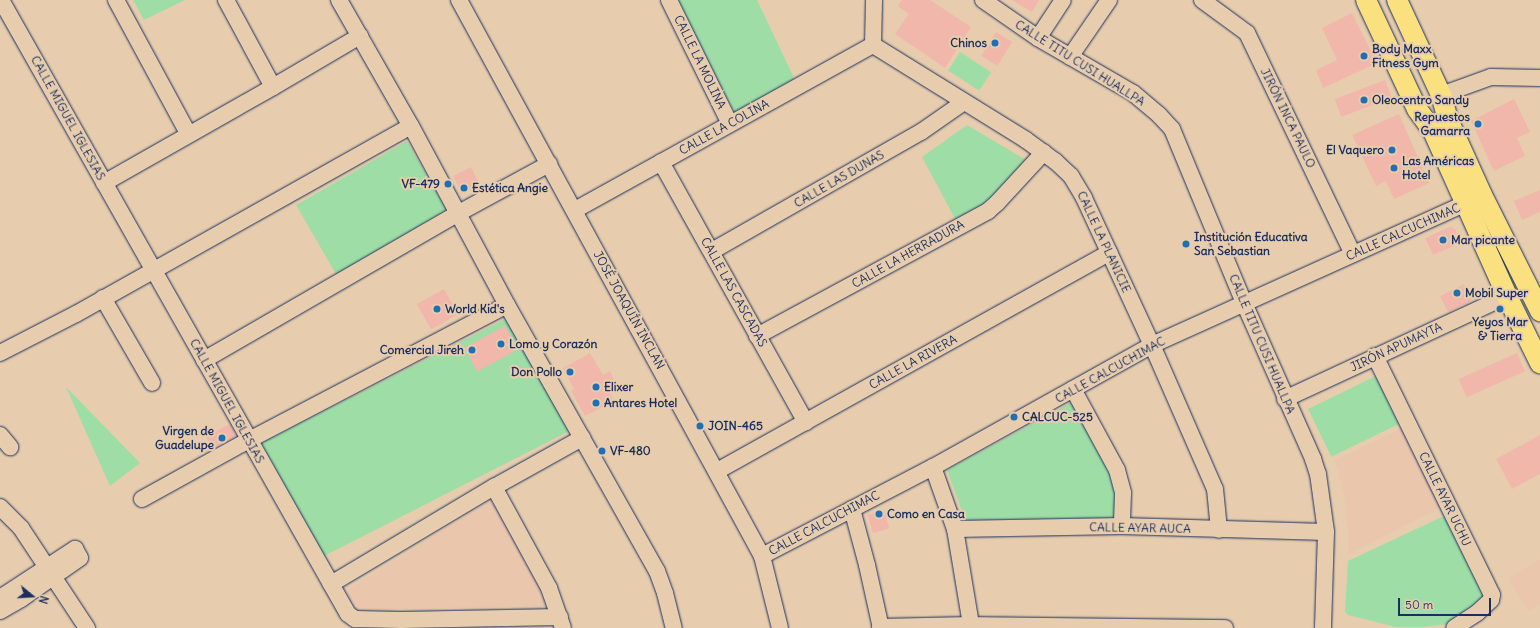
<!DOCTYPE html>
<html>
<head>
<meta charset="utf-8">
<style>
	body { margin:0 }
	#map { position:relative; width:1540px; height:628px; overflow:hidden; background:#e7cdae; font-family:Delius,sans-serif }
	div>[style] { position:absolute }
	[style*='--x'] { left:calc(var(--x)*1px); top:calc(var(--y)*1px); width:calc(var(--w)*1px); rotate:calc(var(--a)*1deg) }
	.built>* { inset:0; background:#eac6ad }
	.green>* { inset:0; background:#9edda6; transform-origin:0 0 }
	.building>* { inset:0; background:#f1b7aa; transform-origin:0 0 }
	.roads { filter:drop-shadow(0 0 1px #1b2f5e) drop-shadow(0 0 1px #1b2f5e) }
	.minor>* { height:16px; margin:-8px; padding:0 8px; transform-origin:8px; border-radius:8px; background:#e7cdae }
	.major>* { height:20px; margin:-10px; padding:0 10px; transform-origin:10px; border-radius:10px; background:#fbe080 }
	.dots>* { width:11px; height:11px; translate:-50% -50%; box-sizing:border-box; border:2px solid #e7cdae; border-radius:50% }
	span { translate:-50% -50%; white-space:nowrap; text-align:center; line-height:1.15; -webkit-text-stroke:4px #e7cdae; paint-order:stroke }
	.poi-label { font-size:12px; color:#1b2f5e; font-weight:700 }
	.right { translate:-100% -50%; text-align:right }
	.left { translate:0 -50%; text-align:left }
	.street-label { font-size:12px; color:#1b2f5e }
	.north { position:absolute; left:12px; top:576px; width:40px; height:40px; -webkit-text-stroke:3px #e7cdae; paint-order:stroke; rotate:108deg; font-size:11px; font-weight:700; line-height:16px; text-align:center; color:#1b2f5e }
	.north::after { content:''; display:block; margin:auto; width:14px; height:18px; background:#1b2f5e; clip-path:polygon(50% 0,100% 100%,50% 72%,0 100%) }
	.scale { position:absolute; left:1398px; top:598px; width:93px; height:18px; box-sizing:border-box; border:2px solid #1b2f5e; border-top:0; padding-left:5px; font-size:12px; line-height:14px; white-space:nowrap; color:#1b2f5e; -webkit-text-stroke:3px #e7cdae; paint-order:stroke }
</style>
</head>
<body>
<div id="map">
	<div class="built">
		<div style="clip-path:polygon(1403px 428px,1441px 507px,1348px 555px,1348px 530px,1345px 500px,1337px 467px,1334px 460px)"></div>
		<div style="clip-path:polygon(494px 498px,544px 589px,549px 606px,356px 610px,347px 590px)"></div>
		<div style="clip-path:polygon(1540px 559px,1540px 604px,1528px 611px,1508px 578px)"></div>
	</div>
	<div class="green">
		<div style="clip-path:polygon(133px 0,185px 0,144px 20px)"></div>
		<div style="clip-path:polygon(677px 0,757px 0,796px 82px,736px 115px)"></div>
		<div style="left:960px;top:52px;width:37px;height:22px;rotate:33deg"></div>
		<div style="clip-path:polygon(967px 125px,1031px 163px,960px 228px,922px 157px)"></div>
		<div style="left:407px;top:141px;width:80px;height:128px;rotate:60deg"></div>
		<div style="left:511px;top:316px;width:129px;height:280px;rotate:63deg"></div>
		<div style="left:1380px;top:374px;width:53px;height:80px;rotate:64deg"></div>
		<div style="clip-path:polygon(66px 387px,140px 463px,110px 486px)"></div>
		<div style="clip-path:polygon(1074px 401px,1109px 459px,1118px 492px,1115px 521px,966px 522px,947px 470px)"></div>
		<div style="clip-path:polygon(1446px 515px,1485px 596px,1476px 607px,1448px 624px,1423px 627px,1396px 627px,1348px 615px,1345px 612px,1348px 561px)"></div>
	</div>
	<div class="building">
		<div style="clip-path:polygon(902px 0,930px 0,971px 27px,945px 68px,895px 34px,909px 14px,898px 6px)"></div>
		<div style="clip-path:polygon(1012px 0,1039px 0,1032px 12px)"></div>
		<div style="clip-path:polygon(1352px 13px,1377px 63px,1323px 88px,1316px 70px,1337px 60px,1322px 28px)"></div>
		<div style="left:996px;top:32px;width:19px;height:28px;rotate:32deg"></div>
		<div style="left:1385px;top:80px;width:19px;height:54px;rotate:69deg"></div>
		<div style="clip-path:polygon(1514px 99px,1530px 132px,1517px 138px,1525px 156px,1494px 171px,1471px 121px)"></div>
		<div style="clip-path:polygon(1399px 114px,1429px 183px,1394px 199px,1386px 181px,1376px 186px,1352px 135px)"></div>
		<div style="left:471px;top:167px;width:20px;height:20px;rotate:63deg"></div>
		<div style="clip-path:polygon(1540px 190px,1540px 212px,1522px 220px,1514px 201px)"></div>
		<div style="clip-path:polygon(1450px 227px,1455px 229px,1461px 243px,1433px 255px,1425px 238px)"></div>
		<div style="left:1464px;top:284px;width:18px;height:27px;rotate:63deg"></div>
		<div style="left:444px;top:289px;width:29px;height:31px;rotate:61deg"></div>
		<div style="left:505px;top:326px;width:27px;height:46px;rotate:62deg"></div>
		<div style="clip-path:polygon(590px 353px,603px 375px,610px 371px,616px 385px,608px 389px,614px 401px,585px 416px,571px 391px,574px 389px,563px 368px)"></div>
		<div style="left:1517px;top:353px;width:20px;height:64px;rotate:66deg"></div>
		<div style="left:230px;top:424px;width:13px;height:27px;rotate:63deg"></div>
		<div style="clip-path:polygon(1540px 435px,1540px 474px,1512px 489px,1496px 459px)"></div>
		<div style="left:884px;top:510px;width:19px;height:17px;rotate:74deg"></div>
	</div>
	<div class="roads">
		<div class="minor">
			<div style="--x:1;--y:0;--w:705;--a:60.53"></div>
			<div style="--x:348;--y:614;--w:9;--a:36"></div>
			<div style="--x:355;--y:619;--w:46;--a:1.2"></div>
			<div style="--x:401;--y:620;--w:159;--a:-1.1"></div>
			<div style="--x:116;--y:0;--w:153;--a:61.6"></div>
			<div style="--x:226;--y:0;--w:99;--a:61.6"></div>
			<div style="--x:339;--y:0;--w:145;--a:60.3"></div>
			<div style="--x:411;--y:126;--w:203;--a:61.8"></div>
			<div style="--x:507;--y:305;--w:305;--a:60.6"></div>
			<div style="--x:657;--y:571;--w:23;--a:70"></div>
			<div style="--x:665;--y:593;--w:36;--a:76"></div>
			<div style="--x:459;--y:0;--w:633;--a:61.41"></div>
			<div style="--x:762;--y:556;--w:74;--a:76"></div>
			<div style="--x:669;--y:0;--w:138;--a:63.8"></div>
			<div style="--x:983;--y:0;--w:67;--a:34.6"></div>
			<div style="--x:1038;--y:38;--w:110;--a:30.1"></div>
			<div style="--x:1133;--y:93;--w:34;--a:40"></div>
			<div style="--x:1159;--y:115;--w:19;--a:47"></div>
			<div style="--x:1172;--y:129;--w:188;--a:67.5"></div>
			<div style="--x:1244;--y:303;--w:171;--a:66.1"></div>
			<div style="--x:1313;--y:459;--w:16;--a:72"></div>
			<div style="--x:1318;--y:474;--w:59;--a:82.1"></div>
			<div style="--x:1326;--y:532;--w:96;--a:91.8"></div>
			<div style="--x:1202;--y:0;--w:56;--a:36.3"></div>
			<div style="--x:1247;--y:33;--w:245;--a:64.4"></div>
			<div style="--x:1038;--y:38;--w:45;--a:-56.7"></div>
			<div style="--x:873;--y:45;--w:180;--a:31.8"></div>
			<div style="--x:1026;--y:140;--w:36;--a:36"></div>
			<div style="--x:1055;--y:161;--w:22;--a:43"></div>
			<div style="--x:1071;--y:176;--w:26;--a:59"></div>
			<div style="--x:1084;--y:198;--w:162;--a:65.2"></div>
			<div style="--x:1152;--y:345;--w:157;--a:66.4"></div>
			<div style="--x:1215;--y:489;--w:41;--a:84.4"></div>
			<div style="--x:873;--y:45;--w:45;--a:-88.7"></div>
			<div style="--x:1070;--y:57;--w:69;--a:-55.6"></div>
			<div style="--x:1441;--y:95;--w:53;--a:-19.8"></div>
			<div style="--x:1491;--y:77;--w:49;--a:1.2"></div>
			<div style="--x:661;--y:162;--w:298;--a:60.9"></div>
			<div style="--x:104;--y:183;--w:194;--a:-29.6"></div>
			<div style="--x:273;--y:87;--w:101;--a:-30.4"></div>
			<div style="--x:575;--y:210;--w:341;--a:-29"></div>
			<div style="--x:712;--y:251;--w:241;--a:-29.7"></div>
			<div style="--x:921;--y:132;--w:52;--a:-34.9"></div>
			<div style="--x:103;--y:298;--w:98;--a:60"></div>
			<div style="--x:757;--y:336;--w:263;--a:-28.4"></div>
			<div style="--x:988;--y:211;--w:12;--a:-42"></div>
			<div style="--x:997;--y:203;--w:69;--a:-47.3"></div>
			<div style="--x:0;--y:353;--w:85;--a:-27.2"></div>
			<div style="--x:76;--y:314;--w:384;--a:-29.3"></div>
			<div style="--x:1375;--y:356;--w:266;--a:63.9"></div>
			<div style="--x:1492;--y:595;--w:5;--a:101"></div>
			<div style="--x:1491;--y:600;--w:19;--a:137"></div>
			<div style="--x:1477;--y:613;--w:27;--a:147"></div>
			<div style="--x:204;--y:360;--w:292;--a:-30"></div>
			<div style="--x:457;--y:214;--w:105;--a:-28.5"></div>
			<div style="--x:1073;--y:389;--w:92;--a:61.5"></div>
			<div style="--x:1117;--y:470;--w:24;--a:75"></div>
			<div style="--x:1123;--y:493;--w:33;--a:92"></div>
			<div style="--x:1285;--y:399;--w:245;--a:-24.9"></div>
			<div style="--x:0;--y:435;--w:16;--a:50"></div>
			<div style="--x:933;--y:467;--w:66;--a:70.5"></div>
			<div style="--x:955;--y:529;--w:97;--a:80.5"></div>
			<div style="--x:717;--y:471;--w:449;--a:-29.1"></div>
			<div style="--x:494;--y:487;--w:115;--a:61.4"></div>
			<div style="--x:549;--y:588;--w:42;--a:70.7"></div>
			<div style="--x:142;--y:499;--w:122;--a:-28.9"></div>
			<div style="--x:249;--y:440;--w:291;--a:-27.6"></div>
			<div style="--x:0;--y:507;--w:30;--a:45"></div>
			<div style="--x:21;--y:528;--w:120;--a:56.6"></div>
			<div style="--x:852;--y:509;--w:58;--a:75"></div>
			<div style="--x:867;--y:565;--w:65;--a:77.5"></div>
			<div style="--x:955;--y:529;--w:167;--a:-1"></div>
			<div style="--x:1122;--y:526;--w:204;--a:1.7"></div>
			<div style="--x:762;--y:556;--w:193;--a:-27.5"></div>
			<div style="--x:933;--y:467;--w:251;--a:-29.1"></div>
			<div style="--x:1152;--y:345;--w:345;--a:-24.3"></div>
			<div style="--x:331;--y:584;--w:190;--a:-30.8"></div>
			<div style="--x:494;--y:487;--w:101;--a:-29.1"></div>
			<div style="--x:0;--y:598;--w:90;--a:-33.2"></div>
			<div style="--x:75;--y:549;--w:10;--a:61"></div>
			<div style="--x:80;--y:558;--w:72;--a:145.2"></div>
			<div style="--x:21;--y:599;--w:24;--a:150"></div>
			<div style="--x:880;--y:627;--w:91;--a:-1.3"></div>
			<div style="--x:971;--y:625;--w:254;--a:0.7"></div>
		</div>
		<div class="major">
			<div style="--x:1366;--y:0;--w:120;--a:64.9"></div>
			<div style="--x:1417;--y:109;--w:27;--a:54"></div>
			<div style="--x:1433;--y:131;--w:181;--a:65.8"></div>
			<div style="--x:1507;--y:296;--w:75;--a:63.8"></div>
			<div style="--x:1397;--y:0;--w:105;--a:65.1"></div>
			<div style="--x:1441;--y:95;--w:26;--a:74"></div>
			<div style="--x:1448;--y:120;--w:82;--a:65.6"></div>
			<div style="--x:1482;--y:195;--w:130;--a:63.4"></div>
		</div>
	</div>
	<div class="dots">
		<div style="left:995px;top:43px;background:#1f6fb2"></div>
		<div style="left:1364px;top:56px;background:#1f6fb2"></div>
		<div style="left:1364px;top:100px;background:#1f6fb2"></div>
		<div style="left:1478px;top:124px;background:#1f6fb2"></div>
		<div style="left:1392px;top:150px;background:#1f6fb2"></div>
		<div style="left:1394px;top:168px;background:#1f6fb2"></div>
		<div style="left:448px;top:184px;background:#1f6fb2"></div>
		<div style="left:464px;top:188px;background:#1f6fb2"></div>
		<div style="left:1443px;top:240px;background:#1f6fb2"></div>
		<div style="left:1186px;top:244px;background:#1f6fb2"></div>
		<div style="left:1457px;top:293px;background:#1f6fb2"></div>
		<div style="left:437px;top:309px;background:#1f6fb2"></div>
		<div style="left:1500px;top:309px;background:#1f6fb2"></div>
		<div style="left:501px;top:344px;background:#1f6fb2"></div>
		<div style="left:472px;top:350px;background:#1f6fb2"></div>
		<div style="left:570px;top:372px;background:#1f6fb2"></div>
		<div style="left:596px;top:387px;background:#1f6fb2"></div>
		<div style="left:596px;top:403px;background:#1f6fb2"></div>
		<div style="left:1014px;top:417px;background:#1f6fb2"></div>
		<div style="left:700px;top:426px;background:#1f6fb2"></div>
		<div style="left:222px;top:438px;background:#1f6fb2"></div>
		<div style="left:602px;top:451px;background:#1f6fb2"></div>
		<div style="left:879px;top:514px;background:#1f6fb2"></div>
	</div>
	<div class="poi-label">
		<span class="right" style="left:987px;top:43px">Chinos</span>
		<span class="left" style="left:1372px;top:56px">Body Maxx<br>Fitness Gym</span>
		<span class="left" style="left:1372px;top:100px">Oleocentro Sandy</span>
		<span class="right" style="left:1470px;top:124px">Repuestos<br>Gamarra</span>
		<span class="right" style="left:1384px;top:150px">El Vaquero</span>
		<span class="left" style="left:1402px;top:168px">Las Américas<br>Hotel</span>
		<span class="right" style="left:440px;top:184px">VF-479</span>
		<span class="left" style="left:472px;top:188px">Estética Angie</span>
		<span class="left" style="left:1194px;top:244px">Institución Educativa<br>San Sebastian</span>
		<span class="left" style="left:1451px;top:240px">Mar picante</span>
		<span class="left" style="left:1465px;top:293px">Mobil Super</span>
		<span class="left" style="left:445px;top:309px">World Kid's</span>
		<span style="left:1500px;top:329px">Yeyos Mar<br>&amp; Tierra</span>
		<span class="left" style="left:509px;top:344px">Lomo y Corazón</span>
		<span class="right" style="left:464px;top:350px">Comercial Jireh</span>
		<span class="right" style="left:562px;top:372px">Don Pollo</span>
		<span class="left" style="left:604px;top:387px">Elixer</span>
		<span class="left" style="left:604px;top:403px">Antares Hotel</span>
		<span class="left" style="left:1022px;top:417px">CALCUC-525</span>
		<span class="left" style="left:708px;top:426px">JOIN-465</span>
		<span class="right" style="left:214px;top:438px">Virgen de<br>Guadelupe</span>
		<span class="left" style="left:610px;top:451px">VF-480</span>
		<span class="left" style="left:887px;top:514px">Como en Casa</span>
	</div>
	<div class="street-label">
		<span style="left:700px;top:62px;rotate:64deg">CALLE LA MOLINA</span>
		<span style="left:1080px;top:63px;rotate:32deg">CALLE TITU CUSI HUALLPA</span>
		<span style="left:68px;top:118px;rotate:61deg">CALLE MIGUEL IGLESIAS</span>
		<span style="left:1288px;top:118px;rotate:64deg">JIRÓN INCA PAULO</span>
		<span style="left:724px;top:127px;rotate:-29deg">CALLE LA COLINA</span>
		<span style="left:839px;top:179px;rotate:-30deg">CALLE LAS DUNAS</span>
		<span style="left:1403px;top:232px;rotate:-24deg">CALLE CALCUCHIMAC</span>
		<span style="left:1104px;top:242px;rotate:65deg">CALLE LA PLANICIE</span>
		<span style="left:908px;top:254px;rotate:-29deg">CALLE LA HERRADURA</span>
		<span style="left:734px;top:292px;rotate:61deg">CALLE LAS CASCADAS</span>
		<span style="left:629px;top:310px;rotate:61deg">JOSÉ JOAQUÍN INCLAN</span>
		<span style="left:1262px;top:344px;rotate:67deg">CALLE TITU CUSI HUALLPA</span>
		<span style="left:1396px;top:347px;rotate:-25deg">JIRÓN APUMAYTA</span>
		<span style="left:913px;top:362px;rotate:-29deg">CALLE LA RIVERA</span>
		<span style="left:1110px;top:370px;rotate:-29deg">CALLE CALCUCHIMAC</span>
		<span style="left:227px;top:401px;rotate:61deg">CALLE MIGUEL IGLESIAS</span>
		<span style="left:1445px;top:499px;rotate:64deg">CALLE AYAR UCHU</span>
		<span style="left:824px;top:523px;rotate:-28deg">CALLE CALCUCHIMAC</span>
		<span style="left:1140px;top:528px;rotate:1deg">CALLE AYAR AUCA</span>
	</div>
	<div class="north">N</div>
	<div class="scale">50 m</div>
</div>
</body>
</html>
